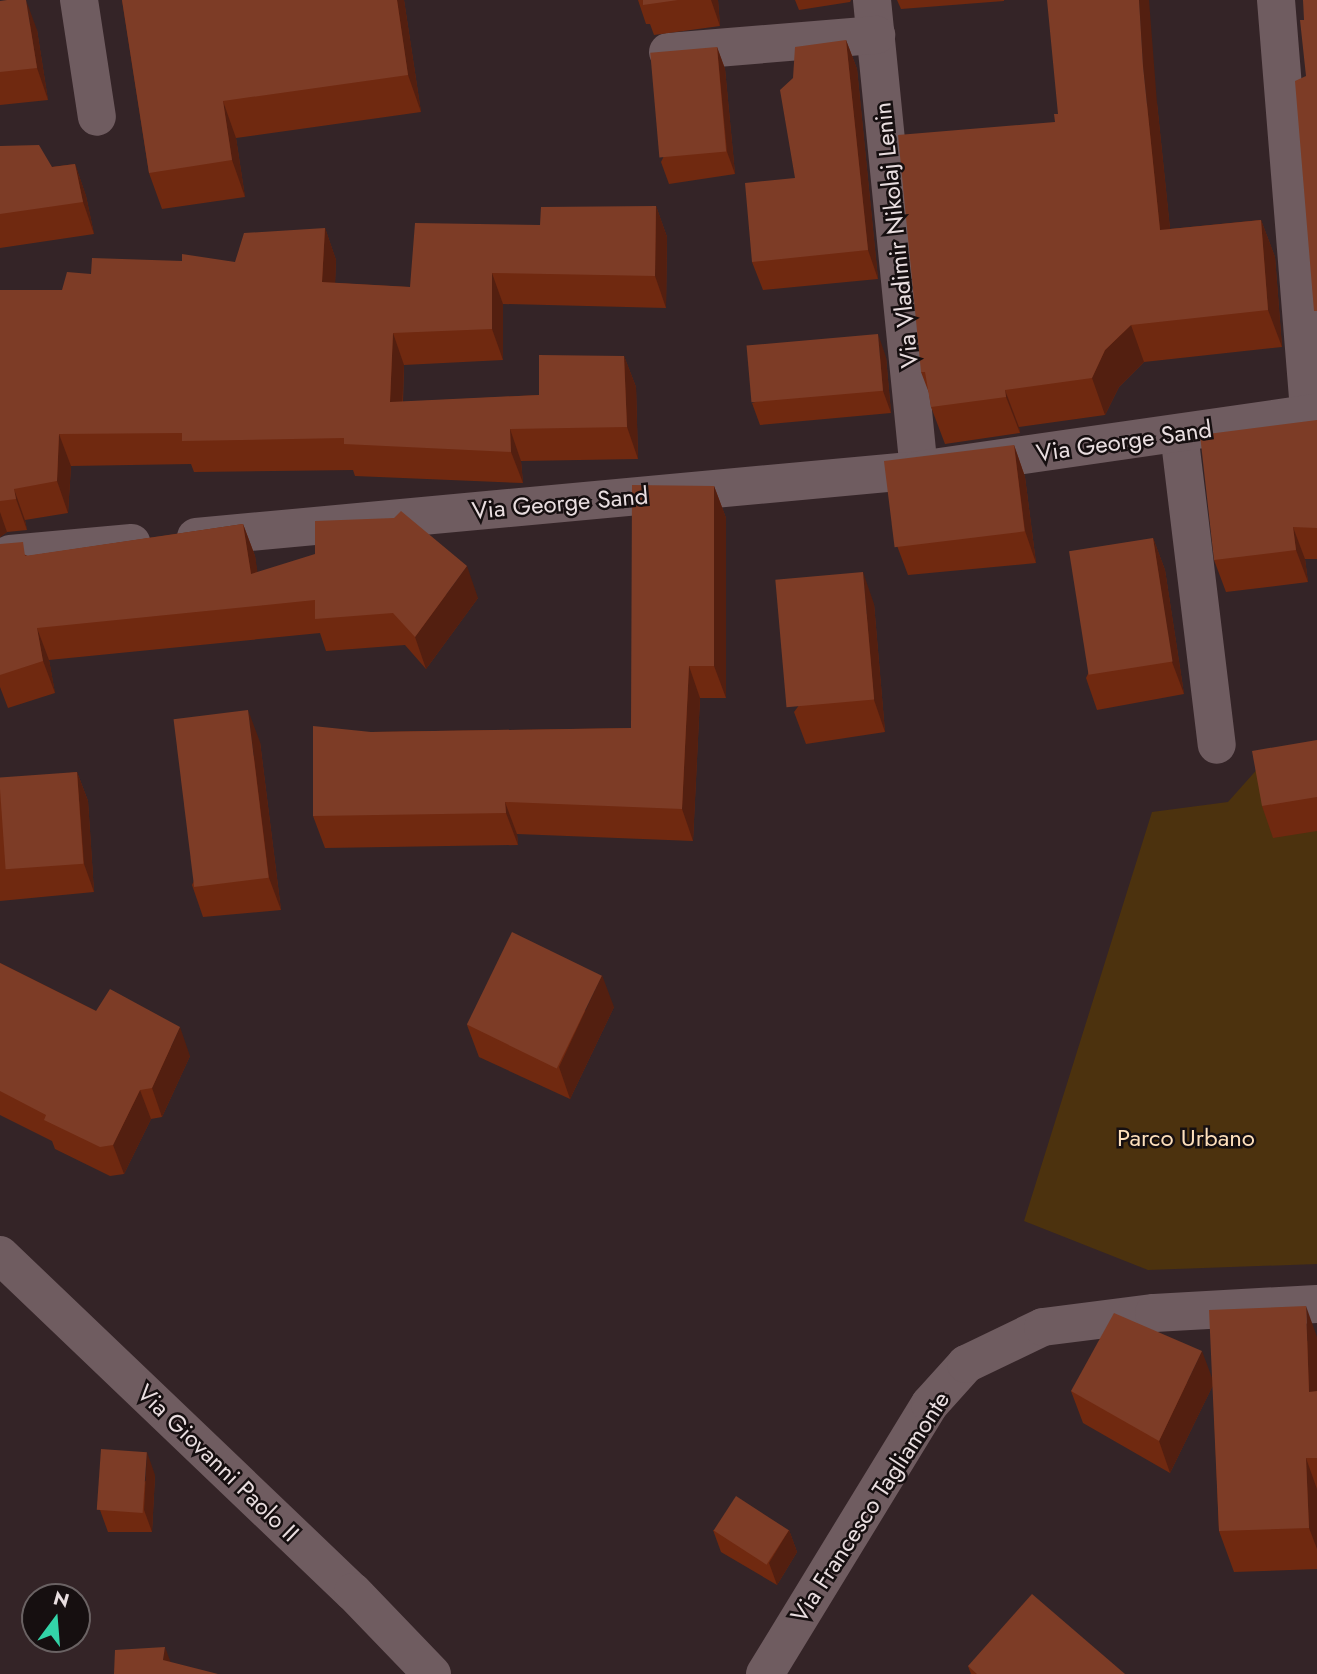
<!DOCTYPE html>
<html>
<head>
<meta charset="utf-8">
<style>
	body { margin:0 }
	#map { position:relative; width:1317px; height:1674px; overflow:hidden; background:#342427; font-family:Jost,sans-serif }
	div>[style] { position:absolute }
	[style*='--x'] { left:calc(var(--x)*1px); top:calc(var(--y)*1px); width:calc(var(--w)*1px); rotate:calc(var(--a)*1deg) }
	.green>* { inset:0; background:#4c320e }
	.minor>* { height:38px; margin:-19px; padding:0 19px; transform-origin:19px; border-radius:19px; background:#6f5c60 }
	.tertiary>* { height:38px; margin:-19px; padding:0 19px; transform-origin:19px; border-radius:19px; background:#6f5c60 }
	.wall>* { inset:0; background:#702910 }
	.shaded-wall>* { inset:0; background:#531f10 }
	.building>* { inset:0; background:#7d3c26; transform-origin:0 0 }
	span { translate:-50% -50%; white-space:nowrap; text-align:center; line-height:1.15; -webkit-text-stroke:5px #160f10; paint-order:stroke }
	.street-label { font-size:24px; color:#e9dee0 }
	.park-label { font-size:24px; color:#fddfbb }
	.north { position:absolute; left:21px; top:1583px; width:70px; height:70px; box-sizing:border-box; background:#160f10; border:2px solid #6a6263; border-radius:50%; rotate:16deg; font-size:19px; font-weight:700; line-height:28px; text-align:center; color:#e9dee0 }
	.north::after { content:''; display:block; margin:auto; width:24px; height:32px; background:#33d4a8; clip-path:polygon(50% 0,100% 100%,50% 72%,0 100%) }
</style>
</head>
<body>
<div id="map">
	<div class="green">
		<div style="clip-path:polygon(1317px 744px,1317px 1264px,1148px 1270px,1024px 1221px,1152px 812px,1228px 802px,1277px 747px)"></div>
	</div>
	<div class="minor">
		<div style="--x:79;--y:0;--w:118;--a:81.3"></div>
		<div style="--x:872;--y:0;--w:472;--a:84.3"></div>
		<div style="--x:1276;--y:0;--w:415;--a:85.4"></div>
		<div style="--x:668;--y:52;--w:209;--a:-4.7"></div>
		<div style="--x:1179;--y:433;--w:314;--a:83.1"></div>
		<div style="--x:196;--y:537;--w:726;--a:-5.29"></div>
		<div style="--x:919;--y:470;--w:402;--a:-8.2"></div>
		<div style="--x:10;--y:554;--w:122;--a:-5.2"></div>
		<div style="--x:765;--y:1674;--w:316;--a:-58.6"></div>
		<div style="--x:930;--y:1404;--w:54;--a:-48"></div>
		<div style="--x:966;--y:1364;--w:85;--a:-25.7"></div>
		<div style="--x:1043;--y:1327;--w:112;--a:-7.2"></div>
		<div style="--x:1154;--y:1313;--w:163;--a:-3.2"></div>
	</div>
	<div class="tertiary">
		<div style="--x:0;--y:1255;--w:488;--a:43.7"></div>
		<div style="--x:353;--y:1592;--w:114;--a:46.1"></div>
	</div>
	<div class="wall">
		<div style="clip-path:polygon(122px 0,404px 0,421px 112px,236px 138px,245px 197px,162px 209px,149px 173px)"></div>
		<div style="clip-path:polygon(638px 0,718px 0,720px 26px,654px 35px,650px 24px,646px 24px)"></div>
		<div style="clip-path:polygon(795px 0,851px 0,850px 2px,799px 10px)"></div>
		<div style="clip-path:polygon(897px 0,1004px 0,1004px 1px,901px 9px)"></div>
		<div style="clip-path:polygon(0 1px,37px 30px,48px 100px,0 105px)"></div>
		<div style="clip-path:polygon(846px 40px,857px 69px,878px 279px,763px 290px,752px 262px,795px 178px)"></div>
		<div style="clip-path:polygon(717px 47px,725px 69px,735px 174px,669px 184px,661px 162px)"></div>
		<div style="clip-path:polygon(1157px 103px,1170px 229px,1261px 220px,1275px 257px,1282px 347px,1144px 362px,1119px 387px,1105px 415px,1019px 427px,1020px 433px,945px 444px,931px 407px,929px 393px,921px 372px,1055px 122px,1058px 114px)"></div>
		<div style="clip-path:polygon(0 146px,52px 167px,75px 164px,86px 196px,94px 234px,0 248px)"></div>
		<div style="clip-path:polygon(656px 206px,667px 237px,666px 308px,503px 304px,503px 360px,404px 365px,403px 402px,539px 395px,624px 356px,636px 387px,638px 459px,521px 461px,523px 483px,355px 476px,353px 470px,194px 472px,191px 464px,71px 466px,68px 513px,25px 520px,27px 530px,7px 532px,0 537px,0 290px,62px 290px,91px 274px,182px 261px,235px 262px,325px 228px,336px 260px,335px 283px,410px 287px,540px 225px)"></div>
		<div style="clip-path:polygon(886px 357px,891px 413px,760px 425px,752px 403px)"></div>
		<div style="clip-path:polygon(1317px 420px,1317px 559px,1305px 559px,1308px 582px,1226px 592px,1214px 560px)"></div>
		<div style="clip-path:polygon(1014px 445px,1025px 477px,1036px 563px,908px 575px,896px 543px)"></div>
		<div style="clip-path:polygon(714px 486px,726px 518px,726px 698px,700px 698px,693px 841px,517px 834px,518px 845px,325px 848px,313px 816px,371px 732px,631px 728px)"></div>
		<div style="clip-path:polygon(243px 524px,255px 556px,257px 572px,478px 598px,426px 669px,405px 645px,326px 651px,320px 633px,49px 660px,55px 693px,8px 708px,0 687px,0 544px,28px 556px)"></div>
		<div style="clip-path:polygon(1153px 538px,1165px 570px,1184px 694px,1097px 710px,1086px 678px)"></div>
		<div style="clip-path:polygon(874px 604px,885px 732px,806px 744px,794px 712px)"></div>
		<div style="clip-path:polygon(1317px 740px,1317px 831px,1273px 838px,1262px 806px)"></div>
		<div style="clip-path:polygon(260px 742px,281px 910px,203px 917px,192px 885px)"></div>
		<div style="clip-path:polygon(77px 772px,88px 801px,94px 892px,0 901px,0 782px)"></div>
		<div style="clip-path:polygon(0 963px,96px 1011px,190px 1056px,162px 1117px,151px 1119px,124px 1174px,110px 1176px,55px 1149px,52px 1141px,0 1115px)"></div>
		<div style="clip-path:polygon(614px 1007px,570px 1099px,479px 1057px,467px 1025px)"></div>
		<div style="clip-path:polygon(1317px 1337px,1317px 1569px,1234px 1572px,1219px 1531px,1213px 1385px,1170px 1473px,1083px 1423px,1071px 1391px,1212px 1380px)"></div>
		<div style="clip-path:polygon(155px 1475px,152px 1532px,108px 1532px,100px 1510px)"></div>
		<div style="clip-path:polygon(713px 1530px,789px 1530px,797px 1552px,777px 1585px,721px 1552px)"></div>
		<div style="clip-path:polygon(968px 1666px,1125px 1674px,971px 1674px)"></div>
	</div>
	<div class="shaded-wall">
		<div style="clip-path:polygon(26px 0,37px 30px,48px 100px,37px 68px)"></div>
		<div style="clip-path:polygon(397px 0,404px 0,421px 112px,408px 75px)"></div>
		<div style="clip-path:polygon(711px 0,718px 0,720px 26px)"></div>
		<div style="clip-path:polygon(1139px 0,1149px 0,1157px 103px,1174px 267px,1160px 230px,1143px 66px)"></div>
		<div style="clip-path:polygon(846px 40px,857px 69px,878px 279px,868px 250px)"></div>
		<div style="clip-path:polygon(717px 47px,725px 69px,735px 174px,727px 152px)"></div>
		<div style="clip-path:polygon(223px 101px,236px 138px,245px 197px,232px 160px)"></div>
		<div style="clip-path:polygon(75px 164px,86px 196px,94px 234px,83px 202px)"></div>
		<div style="clip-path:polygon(656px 206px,667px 237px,666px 308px,655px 276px)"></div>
		<div style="clip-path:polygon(1261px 220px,1275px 257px,1282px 347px,1268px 310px)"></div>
		<div style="clip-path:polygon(325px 228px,336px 260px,334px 313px,322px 282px)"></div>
		<div style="clip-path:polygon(492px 273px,503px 304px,503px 360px,492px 329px)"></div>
		<div style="clip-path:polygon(1131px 325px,1144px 362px,1119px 387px,1105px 415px,1092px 378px,1105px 350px)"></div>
		<div style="clip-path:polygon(393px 333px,404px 365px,401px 434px,390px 402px)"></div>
		<div style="clip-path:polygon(878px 334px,886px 357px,891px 413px,883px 391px)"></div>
		<div style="clip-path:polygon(624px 356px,636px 387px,638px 459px,627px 427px)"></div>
		<div style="clip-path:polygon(1005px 390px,1019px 427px,1020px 433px,1006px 397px)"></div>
		<div style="clip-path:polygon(510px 429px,521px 461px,523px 483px,511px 452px)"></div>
		<div style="clip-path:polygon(59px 434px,71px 466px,68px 513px,57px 481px)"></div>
		<div style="clip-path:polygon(1014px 445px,1025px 477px,1036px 563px,1025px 531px)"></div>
		<div style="clip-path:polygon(714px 486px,726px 518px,726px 698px,714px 666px)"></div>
		<div style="clip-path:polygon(14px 489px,25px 520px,27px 530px,16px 499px)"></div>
		<div style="clip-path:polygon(0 512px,7px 532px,0 537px)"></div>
		<div style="clip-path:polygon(243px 524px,255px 556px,263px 606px,251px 574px)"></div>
		<div style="clip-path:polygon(1293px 527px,1305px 559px,1308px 582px,1296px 550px)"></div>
		<div style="clip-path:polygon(1153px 538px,1165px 570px,1184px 694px,1172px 662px)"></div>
		<div style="clip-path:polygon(467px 566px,478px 598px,426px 669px,415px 637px)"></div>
		<div style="clip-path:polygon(863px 572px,874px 604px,885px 732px,874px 700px)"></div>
		<div style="clip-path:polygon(37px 628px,49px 660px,55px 693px,43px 661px)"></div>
		<div style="clip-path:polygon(689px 666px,700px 698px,693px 841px,682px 809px)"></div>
		<div style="clip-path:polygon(248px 710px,260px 742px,281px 910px,269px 878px)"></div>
		<div style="clip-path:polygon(77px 772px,88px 801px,94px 892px,84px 864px)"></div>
		<div style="clip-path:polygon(505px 802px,517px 834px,518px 845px,506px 813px)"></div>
		<div style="clip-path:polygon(602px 975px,614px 1007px,570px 1099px,559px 1067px)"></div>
		<div style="clip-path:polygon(180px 1027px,190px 1056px,162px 1117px,152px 1088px)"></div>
		<div style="clip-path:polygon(140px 1090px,151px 1119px,124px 1174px,113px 1145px)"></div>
		<div style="clip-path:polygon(1306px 1306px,1317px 1337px,1317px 1413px,1309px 1392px)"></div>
		<div style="clip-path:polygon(1202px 1351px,1214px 1383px,1170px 1473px,1159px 1441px)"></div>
		<div style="clip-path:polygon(147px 1452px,155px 1475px,152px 1532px,144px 1510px)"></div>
		<div style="clip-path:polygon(1306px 1458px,1317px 1489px,1317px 1549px,1309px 1528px)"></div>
		<div style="clip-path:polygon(789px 1530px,797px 1552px,777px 1585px,769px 1563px)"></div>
		<div style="clip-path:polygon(165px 1647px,175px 1674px,163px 1660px)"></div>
	</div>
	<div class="building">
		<div style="clip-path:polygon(7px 0,26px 0,37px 68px,0 72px,0 1px)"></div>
		<div style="clip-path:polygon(122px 0,397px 0,408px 75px,223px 101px,232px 160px,149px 173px)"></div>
		<div style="clip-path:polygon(643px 0,678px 0,643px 5px)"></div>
		<div style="clip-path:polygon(1047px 0,1139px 0,1143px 66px,1160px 230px,1261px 220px,1268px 310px,1131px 325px,1105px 350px,1092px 378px,1005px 390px,1006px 397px,931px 407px,925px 372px,921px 372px,898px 135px,1055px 122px,1054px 114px,1058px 114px)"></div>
		<div style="clip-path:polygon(1303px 0,1317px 0,1317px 311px,1314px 311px,1295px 81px,1306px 76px,1300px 20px,1304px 20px)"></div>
		<div style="clip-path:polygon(846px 40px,868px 250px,752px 262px,745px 183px,795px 178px,780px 90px,793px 78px,795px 47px)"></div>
		<div style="left:717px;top:47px;width:105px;height:67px;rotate:85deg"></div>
		<div style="clip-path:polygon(39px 145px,52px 167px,75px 164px,83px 202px,0 214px,0 146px)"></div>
		<div style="clip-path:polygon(656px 206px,655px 276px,492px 273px,492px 329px,393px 333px,390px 402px,539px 395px,539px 355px,624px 356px,627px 427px,510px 429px,511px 452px,344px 444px,344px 438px,182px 441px,182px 433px,59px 434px,57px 481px,14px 489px,16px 499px,0 501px,0 290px,62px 290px,67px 272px,91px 274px,92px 258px,182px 261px,182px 254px,235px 262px,244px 233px,325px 228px,322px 282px,410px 287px,415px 223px,540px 225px,541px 207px)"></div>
		<div style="left:878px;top:334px;width:57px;height:132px;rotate:85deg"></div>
		<div style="clip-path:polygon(1317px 420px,1317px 528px,1293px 527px,1296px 550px,1214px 560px,1200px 435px)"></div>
		<div style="left:1014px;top:445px;width:87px;height:131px;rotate:83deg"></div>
		<div style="clip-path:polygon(632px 485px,714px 486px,714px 666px,689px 666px,682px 809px,505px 802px,506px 813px,313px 816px,313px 726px,371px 732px,631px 728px)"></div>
		<div style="clip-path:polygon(401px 511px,467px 566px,415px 637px,393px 613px,315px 619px,315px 600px,37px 628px,43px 661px,0 675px,0 544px,23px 542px,25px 556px,243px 524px,251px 574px,315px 554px,315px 521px,394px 518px)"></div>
		<div style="left:1153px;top:538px;width:125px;height:85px;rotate:81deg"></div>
		<div style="left:863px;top:572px;width:128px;height:88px;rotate:85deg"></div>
		<div style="left:248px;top:710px;width:169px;height:75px;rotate:83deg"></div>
		<div style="clip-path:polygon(1317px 740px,1317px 797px,1262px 806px,1252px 751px)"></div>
		<div style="left:77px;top:772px;width:92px;height:78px;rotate:86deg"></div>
		<div style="left:512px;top:932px;width:100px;height:103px;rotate:26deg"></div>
		<div style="clip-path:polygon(0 963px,96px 1011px,110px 989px,180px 1027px,152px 1088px,140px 1090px,113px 1145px,100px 1147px,44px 1120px,46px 1115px,0 1091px)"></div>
		<div style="clip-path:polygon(1306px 1306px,1309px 1392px,1317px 1391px,1317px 1458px,1306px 1458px,1309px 1528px,1219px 1531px,1209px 1310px)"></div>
		<div style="clip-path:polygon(1114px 1313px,1202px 1351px,1159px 1441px,1071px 1391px)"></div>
		<div style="left:101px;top:1449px;width:46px;height:61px;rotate:4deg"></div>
		<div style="left:736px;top:1496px;width:63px;height:41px;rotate:33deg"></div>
		<div style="clip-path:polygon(1032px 1594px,1125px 1674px,977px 1674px,968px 1666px)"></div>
		<div style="clip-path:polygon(165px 1647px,163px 1660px,218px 1674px,114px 1674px,115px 1650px)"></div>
	</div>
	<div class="street-label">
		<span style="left:896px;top:235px;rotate:-96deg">Via Vladimir Nikolaj Lenin</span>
		<span style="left:1124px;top:441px;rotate:-8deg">Via George Sand</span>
		<span style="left:560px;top:503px;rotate:-5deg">Via George Sand</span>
		<span style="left:218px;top:1463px;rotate:44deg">Via Giovanni Paolo II</span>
		<span style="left:870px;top:1507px;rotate:-57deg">Via Francesco Tagliamonte</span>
	</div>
	<div class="park-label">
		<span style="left:1186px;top:1138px">Parco Urbano</span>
	</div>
	<div class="north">N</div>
</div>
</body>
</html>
